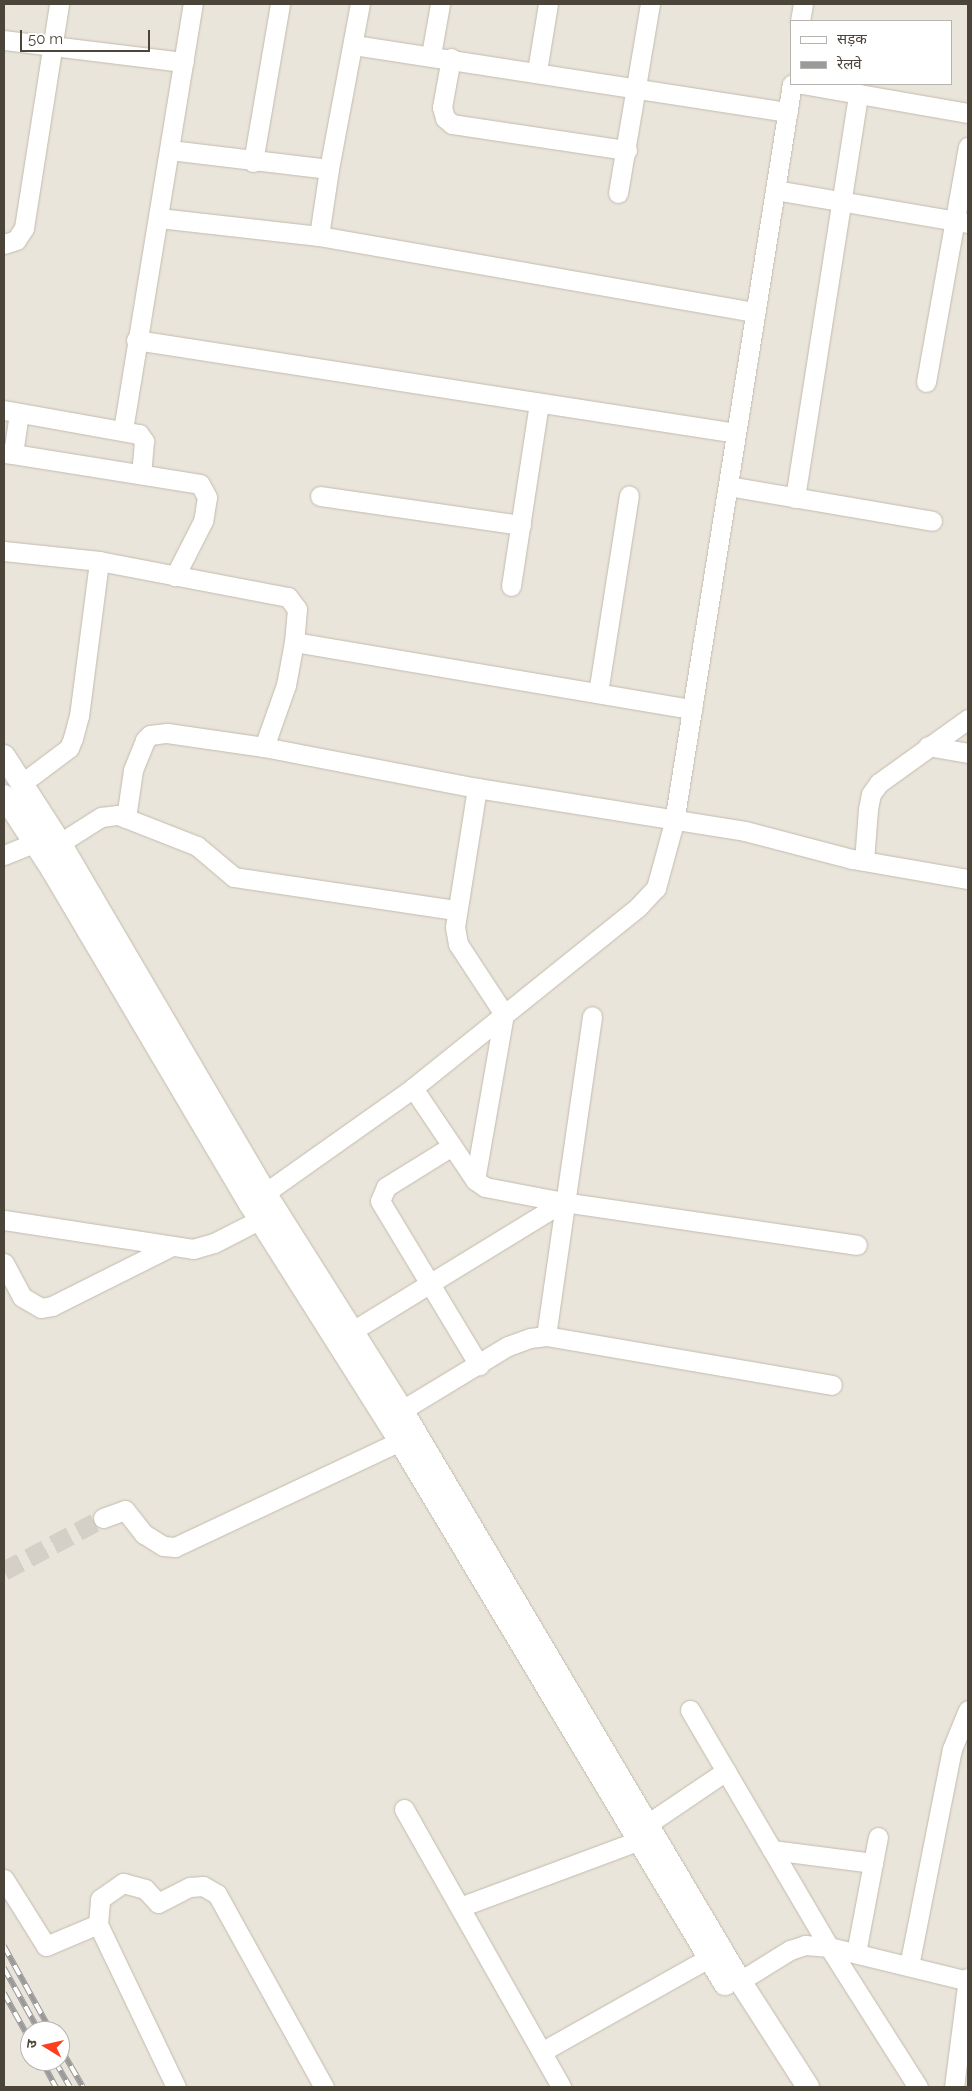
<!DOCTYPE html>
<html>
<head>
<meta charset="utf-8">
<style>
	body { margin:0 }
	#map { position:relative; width:972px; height:2091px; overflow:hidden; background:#f6f3ec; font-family:Raleway,"Noto Sans Devanagari",sans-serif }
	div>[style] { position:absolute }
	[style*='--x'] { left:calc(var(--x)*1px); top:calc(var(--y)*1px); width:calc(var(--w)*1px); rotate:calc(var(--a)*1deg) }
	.residential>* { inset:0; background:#eae5da }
	.minor-tunnel>* { height:19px; margin-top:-9.5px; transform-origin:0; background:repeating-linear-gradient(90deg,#d4d0c8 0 19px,transparent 0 28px) }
	.roads { filter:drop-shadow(0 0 1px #c2bbae) drop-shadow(0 0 1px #c2bbae) }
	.minor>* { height:19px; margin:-9.5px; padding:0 9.5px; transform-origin:9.5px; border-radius:9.5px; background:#fff }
	.tertiary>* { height:22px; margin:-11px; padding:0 11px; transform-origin:11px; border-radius:11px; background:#fff }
	.rail>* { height:5.5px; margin-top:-2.75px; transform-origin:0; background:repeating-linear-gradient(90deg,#fff 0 11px,#9a9a9a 0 22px); box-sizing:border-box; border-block:1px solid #9a9a9a }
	span { translate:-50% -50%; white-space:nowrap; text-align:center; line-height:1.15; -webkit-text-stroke:4px #fff; paint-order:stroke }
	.frame { position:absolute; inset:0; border:5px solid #4b4439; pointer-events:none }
	.legend { position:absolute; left:790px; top:20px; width:162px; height:65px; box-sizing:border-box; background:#fff; border:1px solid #b7b4b0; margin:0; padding:6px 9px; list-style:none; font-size:15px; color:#4b4439 }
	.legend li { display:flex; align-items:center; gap:10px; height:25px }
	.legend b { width:25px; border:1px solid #b7b4b0 }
	.north { position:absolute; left:20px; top:2021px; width:50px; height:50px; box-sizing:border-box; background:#fff; border:1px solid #b7b4b0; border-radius:50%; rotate:279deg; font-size:14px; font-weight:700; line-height:20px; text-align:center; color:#4b4439 }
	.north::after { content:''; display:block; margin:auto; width:18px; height:22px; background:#fc3f1d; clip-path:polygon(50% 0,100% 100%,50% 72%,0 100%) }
	.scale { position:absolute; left:20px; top:30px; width:130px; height:22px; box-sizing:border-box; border:2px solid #4b4439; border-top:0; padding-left:6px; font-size:15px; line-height:18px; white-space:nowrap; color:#4b4439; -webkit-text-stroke:4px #fff; paint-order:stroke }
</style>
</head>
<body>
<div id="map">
	<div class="residential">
		<div style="clip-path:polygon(evenodd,4px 4px,968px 4px,968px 2087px,4px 2087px,4px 4px,791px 21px,951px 21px,951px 84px,791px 84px,791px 21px,4px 4px,30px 2031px,60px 2031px,60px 2061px,30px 2061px,30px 2031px)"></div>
	</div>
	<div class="minor-tunnel">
		<div style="--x:4;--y:1571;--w:112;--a:-28.2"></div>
	</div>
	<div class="roads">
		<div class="minor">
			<div style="--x:800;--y:21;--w:17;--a:-80"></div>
			<div style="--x:4;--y:40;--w:181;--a:7"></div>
			<div style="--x:354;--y:45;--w:439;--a:8.8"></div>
			<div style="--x:431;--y:55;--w:52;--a:-80"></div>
			<div style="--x:451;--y:58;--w:50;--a:100.4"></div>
			<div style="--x:442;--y:107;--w:11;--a:75"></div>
			<div style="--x:445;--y:118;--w:9;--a:41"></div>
			<div style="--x:452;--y:124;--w:177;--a:8.5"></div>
			<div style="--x:537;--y:71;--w:68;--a:-80.7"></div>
			<div style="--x:802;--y:84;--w:169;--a:9.9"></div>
			<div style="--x:170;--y:150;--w:160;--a:6.8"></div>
			<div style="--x:253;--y:162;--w:160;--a:-80.3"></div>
			<div style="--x:775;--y:190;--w:196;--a:9.7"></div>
			<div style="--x:618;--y:193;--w:192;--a:-80.4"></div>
			<div style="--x:159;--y:218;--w:161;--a:6.4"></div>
			<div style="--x:319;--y:236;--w:68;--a:-81.5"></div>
			<div style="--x:329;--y:169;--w:168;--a:-79.4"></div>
			<div style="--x:319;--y:236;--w:443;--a:9.9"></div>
			<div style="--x:4;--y:244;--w:13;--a:-18"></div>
			<div style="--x:16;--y:240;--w:14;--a:-56"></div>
			<div style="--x:24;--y:228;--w:227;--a:-81.1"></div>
			<div style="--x:136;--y:340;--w:607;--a:8.81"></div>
			<div style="--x:926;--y:382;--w:239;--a:-79.9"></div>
			<div style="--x:4;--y:410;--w:137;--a:10.1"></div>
			<div style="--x:139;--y:434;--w:9;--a:54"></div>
			<div style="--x:144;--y:441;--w:32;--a:95"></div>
			<div style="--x:123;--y:430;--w:432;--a:-80.7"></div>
			<div style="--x:4;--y:453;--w:9;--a:6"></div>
			<div style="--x:13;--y:454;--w:41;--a:-81.7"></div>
			<div style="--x:13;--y:454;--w:189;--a:9.1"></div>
			<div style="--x:200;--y:484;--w:15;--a:62"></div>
			<div style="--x:207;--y:497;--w:24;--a:99"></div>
			<div style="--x:203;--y:521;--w:62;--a:117"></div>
			<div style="--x:728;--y:486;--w:207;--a:9.7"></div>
			<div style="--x:320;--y:496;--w:203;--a:8.2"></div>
			<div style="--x:795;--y:498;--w:409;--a:-81.1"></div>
			<div style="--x:4;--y:551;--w:96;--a:6"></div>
			<div style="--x:99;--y:561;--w:192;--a:10.8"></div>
			<div style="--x:288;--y:597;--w:15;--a:53"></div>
			<div style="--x:297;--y:609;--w:33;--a:95"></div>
			<div style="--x:294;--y:642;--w:44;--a:100.5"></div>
			<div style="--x:286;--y:685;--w:66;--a:109.5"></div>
			<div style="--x:511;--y:586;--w:185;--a:-81.3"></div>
			<div style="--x:294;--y:642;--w:404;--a:9.6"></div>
			<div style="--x:598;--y:693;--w:200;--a:-81.1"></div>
			<div style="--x:928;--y:746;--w:41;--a:9.9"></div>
			<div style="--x:21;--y:784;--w:60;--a:-36.9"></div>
			<div style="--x:69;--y:748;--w:11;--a:-68"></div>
			<div style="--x:73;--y:738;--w:23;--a:-75"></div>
			<div style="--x:79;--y:716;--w:156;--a:-82.6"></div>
			<div style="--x:126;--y:818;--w:49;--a:-81.7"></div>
			<div style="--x:133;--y:770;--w:32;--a:-68"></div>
			<div style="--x:145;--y:740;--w:7;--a:-45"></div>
			<div style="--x:150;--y:735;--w:17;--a:-7"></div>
			<div style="--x:167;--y:733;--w:98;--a:8.2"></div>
			<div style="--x:264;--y:747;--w:217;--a:10.9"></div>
			<div style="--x:477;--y:788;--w:271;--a:9.1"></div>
			<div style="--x:745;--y:831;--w:111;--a:14.7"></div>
			<div style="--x:852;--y:859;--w:118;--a:9.8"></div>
			<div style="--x:60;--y:843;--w:49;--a:-32.4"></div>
			<div style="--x:101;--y:817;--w:17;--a:-7"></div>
			<div style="--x:118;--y:815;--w:85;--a:21.4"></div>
			<div style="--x:197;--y:846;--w:48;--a:40"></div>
			<div style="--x:234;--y:877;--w:224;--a:8.5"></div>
			<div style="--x:4;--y:855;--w:32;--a:-22"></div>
			<div style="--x:864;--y:861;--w:52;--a:-85.6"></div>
			<div style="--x:868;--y:809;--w:15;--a:-79"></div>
			<div style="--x:871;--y:794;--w:14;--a:-54"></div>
			<div style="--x:879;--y:783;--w:110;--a:-35.7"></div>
			<div style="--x:413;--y:1088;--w:111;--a:56"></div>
			<div style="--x:475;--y:1180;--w:12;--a:35"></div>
			<div style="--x:485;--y:1187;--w:79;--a:10.9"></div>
			<div style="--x:563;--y:1202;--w:297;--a:8.3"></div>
			<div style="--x:452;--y:1146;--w:78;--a:148.2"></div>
			<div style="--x:386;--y:1187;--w:15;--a:113"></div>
			<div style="--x:380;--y:1201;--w:192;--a:58.9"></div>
			<div style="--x:475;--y:1180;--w:169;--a:-80.1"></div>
			<div style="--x:504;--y:1014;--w:84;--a:-123.3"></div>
			<div style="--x:458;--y:944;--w:17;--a:-100"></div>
			<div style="--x:455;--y:927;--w:141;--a:-81"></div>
			<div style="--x:255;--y:1200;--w:194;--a:-35.3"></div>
			<div style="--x:413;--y:1088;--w:290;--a:-38.8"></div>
			<div style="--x:639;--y:906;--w:25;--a:-47"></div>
			<div style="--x:656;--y:888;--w:68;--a:-74.7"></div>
			<div style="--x:674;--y:822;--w:747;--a:-80.92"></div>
			<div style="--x:4;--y:1220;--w:191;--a:8.7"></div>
			<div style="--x:193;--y:1249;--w:22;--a:-16"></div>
			<div style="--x:214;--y:1243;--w:53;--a:-27.1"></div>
			<div style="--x:4;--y:1263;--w:38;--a:62"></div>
			<div style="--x:22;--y:1297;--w:22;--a:30"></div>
			<div style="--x:41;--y:1308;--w:11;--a:-10"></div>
			<div style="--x:52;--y:1306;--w:134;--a:-26.6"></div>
			<div style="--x:354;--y:1330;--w:245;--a:-31.5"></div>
			<div style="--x:546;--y:1336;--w:323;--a:-81.8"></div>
			<div style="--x:389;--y:1418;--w:139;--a:-31.2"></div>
			<div style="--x:508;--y:1346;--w:23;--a:-20"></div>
			<div style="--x:530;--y:1338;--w:16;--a:-7"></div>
			<div style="--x:546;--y:1336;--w:290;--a:9.7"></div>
			<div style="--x:103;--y:1518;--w:23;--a:-20"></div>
			<div style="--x:125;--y:1510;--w:31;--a:52"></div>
			<div style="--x:144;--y:1534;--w:22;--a:32"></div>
			<div style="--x:163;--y:1546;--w:12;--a:5"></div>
			<div style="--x:175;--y:1547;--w:249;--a:-25.2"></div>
			<div style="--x:690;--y:1710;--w:275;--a:59.6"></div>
			<div style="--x:829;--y:1947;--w:166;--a:57.6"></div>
			<div style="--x:404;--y:1809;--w:319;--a:60.5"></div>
			<div style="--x:649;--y:1823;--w:93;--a:-34"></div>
			<div style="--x:772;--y:1850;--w:102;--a:7.3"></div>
			<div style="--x:4;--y:1879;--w:79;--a:57.9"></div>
			<div style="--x:46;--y:1946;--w:56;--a:-22.9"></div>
			<div style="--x:460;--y:1907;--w:189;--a:-20.4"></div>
			<div style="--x:856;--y:1953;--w:118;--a:-79.3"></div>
			<div style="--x:909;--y:1966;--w:221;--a:-78.8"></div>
			<div style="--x:952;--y:1749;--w:42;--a:-67.7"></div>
			<div style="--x:740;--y:1981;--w:59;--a:-31.8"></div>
			<div style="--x:790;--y:1950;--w:16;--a:-18"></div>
			<div style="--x:805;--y:1945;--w:24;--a:5"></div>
			<div style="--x:829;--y:1947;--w:143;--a:13.7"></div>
			<div style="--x:543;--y:2051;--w:190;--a:-29.3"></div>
			<div style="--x:176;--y:2087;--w:181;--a:-115.6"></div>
			<div style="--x:98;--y:1924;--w:25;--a:-85"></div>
			<div style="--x:100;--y:1899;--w:28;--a:-35"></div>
			<div style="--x:123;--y:1883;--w:23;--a:15"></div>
			<div style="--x:145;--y:1889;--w:19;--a:47"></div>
			<div style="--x:158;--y:1903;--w:36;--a:-27"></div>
			<div style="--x:190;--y:1887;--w:13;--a:-4"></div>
			<div style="--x:203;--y:1886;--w:16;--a:30"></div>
			<div style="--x:217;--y:1894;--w:221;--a:61"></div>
			<div style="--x:954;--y:2087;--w:110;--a:-82.7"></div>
		</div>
		<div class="tertiary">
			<div style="--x:4;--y:756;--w:103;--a:57.2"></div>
			<div style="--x:60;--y:843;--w:406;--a:59.6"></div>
			<div style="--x:265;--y:1193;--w:257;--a:57.7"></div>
			<div style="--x:402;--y:1410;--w:664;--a:59.38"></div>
			<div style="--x:740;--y:1981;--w:126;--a:57.3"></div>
			<div style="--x:4;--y:796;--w:90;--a:56.8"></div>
			<div style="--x:53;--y:871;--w:387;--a:59.4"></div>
			<div style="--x:250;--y:1204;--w:280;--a:57.7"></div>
			<div style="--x:400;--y:1441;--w:633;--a:59.1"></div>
		</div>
	</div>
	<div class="rail">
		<div style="--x:4;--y:1946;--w:97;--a:61.1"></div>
		<div style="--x:4;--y:1968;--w:72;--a:60.9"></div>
		<div style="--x:4;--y:1993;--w:54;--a:61"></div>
		<div style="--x:60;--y:2047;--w:46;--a:60.1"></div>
		<div style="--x:42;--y:2061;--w:30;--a:62"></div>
		<div style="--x:55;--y:2061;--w:30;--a:60"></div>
	</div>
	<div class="frame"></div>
	<ul class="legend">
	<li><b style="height:6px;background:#fff"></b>सड़क</li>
	<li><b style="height:6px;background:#9a9a9a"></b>रेलवे</li>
	</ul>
	<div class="north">उ</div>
	<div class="scale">50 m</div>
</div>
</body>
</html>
